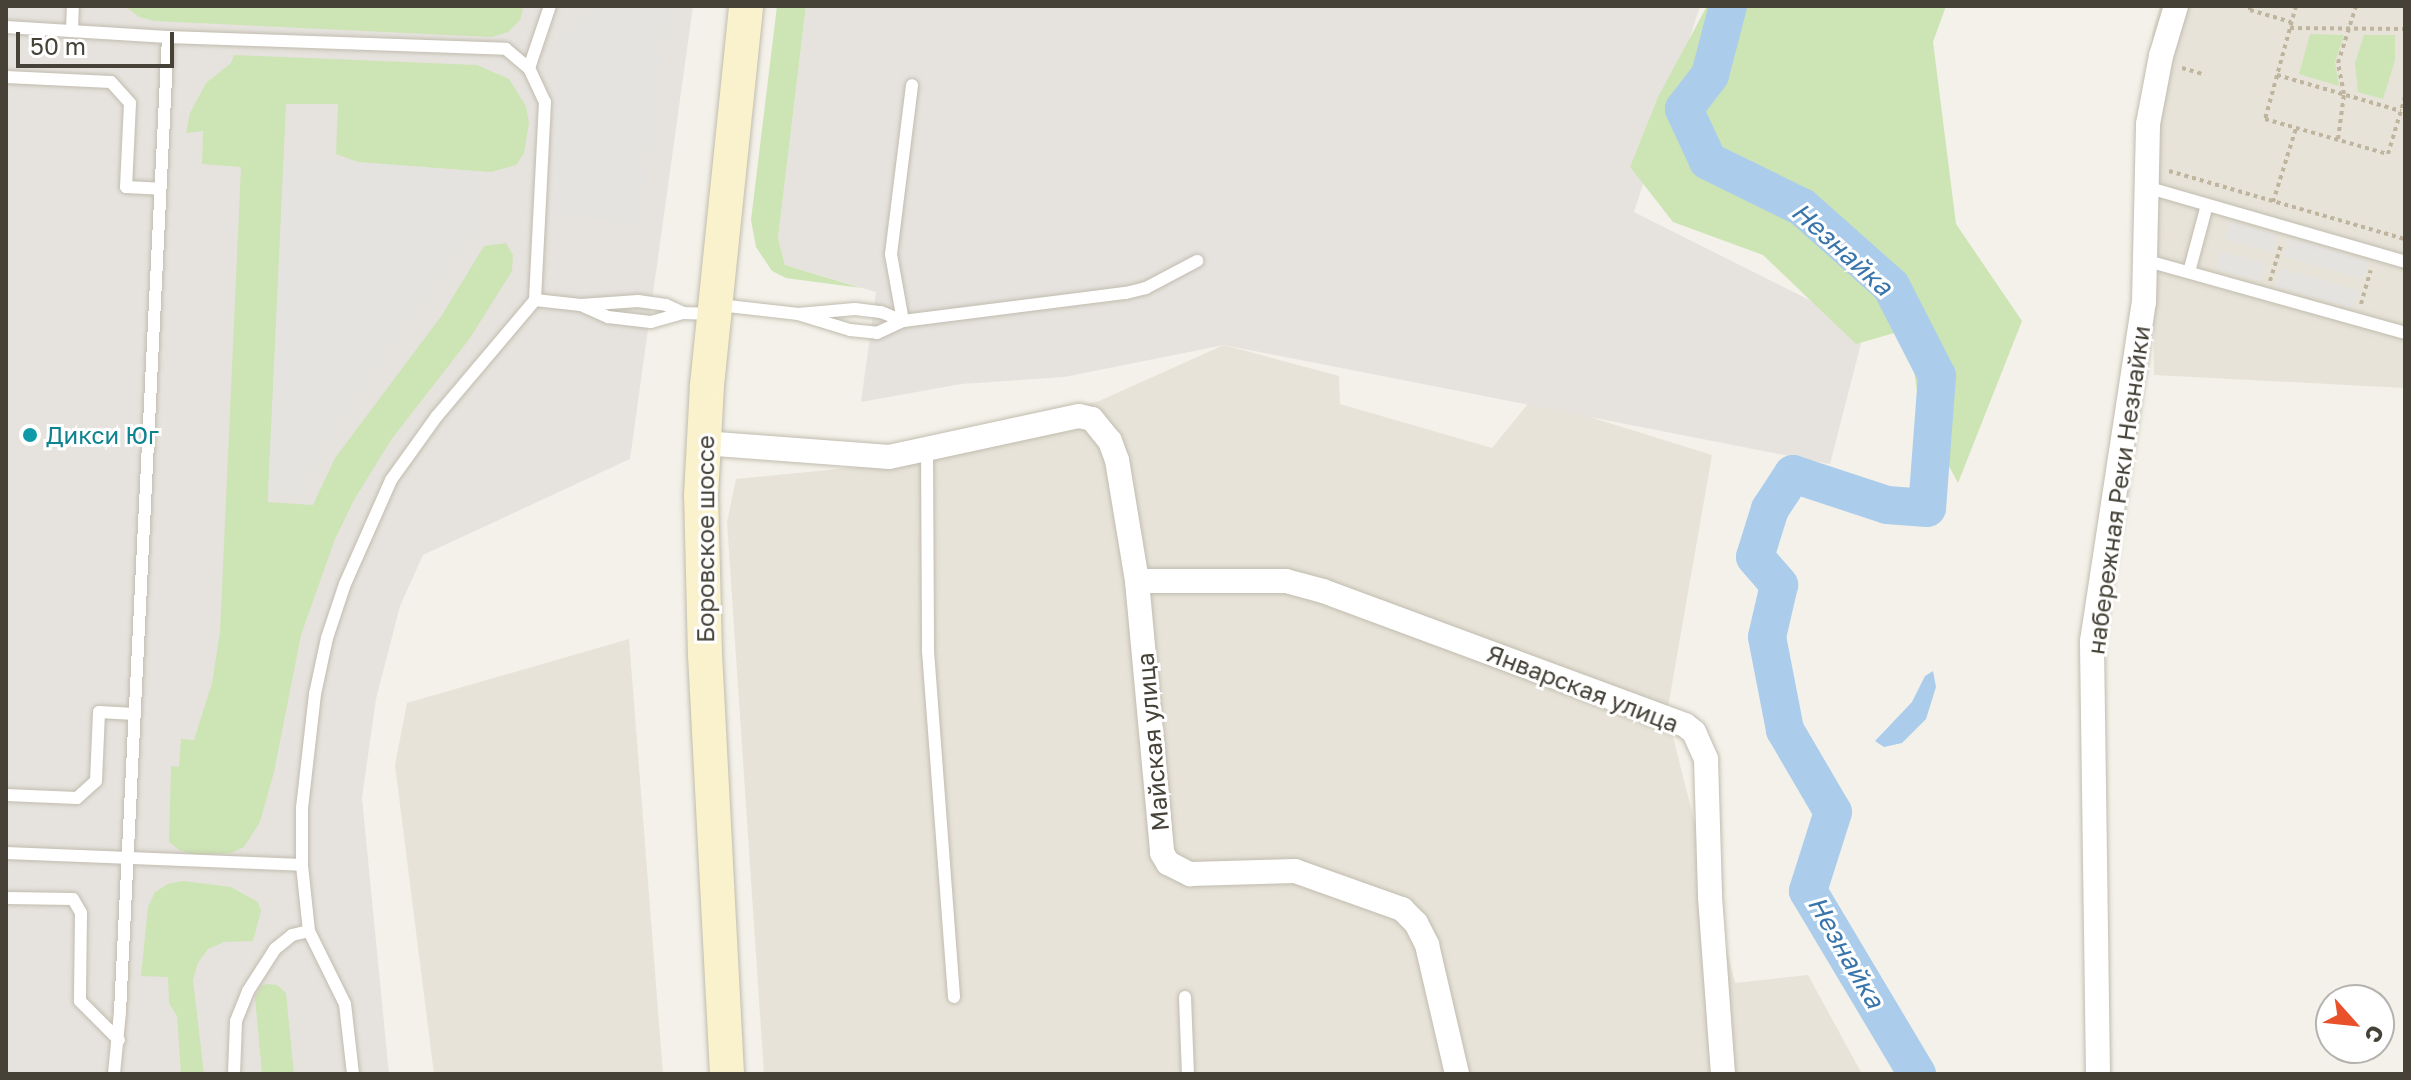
<!DOCTYPE html>
<html>
<head>
<meta charset="utf-8">
<style>
	body { margin:0 }
	#map { position:relative; width:2411px; height:1080px; overflow:hidden; background:#f3f1e9; font-family:"Golos Text",sans-serif }
	div>[style] { position:absolute }
	[style*='--x'] { left:calc(var(--x)*1px); top:calc(var(--y)*1px); width:calc(var(--w)*1px); rotate:calc(var(--a)*1deg) }
	.residential>* { inset:0; background:#e7e3d8 }
	.industrial>* { inset:0; background:#e6e3de }
	.green>* { inset:0; background:#cde4b5 }
	.parking>* { inset:0; background:#e5e3e0; transform-origin:0 0 }
	.water>* { inset:0; background:#abcdeb }
	.river>* { height:38px; margin:-19px; padding:0 19px; transform-origin:19px; border-radius:19px; background:#abcdeb }
	.path>* { height:4px; margin-top:-2px; transform-origin:0; background:repeating-linear-gradient(90deg,#bfb59f 0 4px,transparent 0 8px) }
	.roads { filter:drop-shadow(0 0 2px #c1bcaf) drop-shadow(0 0 2px #c1bcaf) }
	.lane>* { height:12px; margin:-6px; padding:0 6px; transform-origin:6px; border-radius:6px; background:#fff }
	.street>* { height:24px; margin:-12px; padding:0 12px; transform-origin:12px; border-radius:12px; background:#fff }
	.secondary>* { height:34px; margin:-17px; padding:0 17px; transform-origin:17px; border-radius:17px; background:#faf2cc }
	.dots>* { width:22px; height:22px; translate:-50% -50%; box-sizing:border-box; border:4px solid #fff; border-radius:50% }
	span { translate:-50% -50%; white-space:nowrap; text-align:center; line-height:1.15; -webkit-text-stroke:6px #fff; paint-order:stroke }
	.culture-label { font-size:24px; color:#0d838f }
	.left { translate:0 -50%; text-align:left }
	.street-label { font-size:24px; color:#464238 }
	.water-label { font-size:26px; color:#3975aa; font-style:italic }
	.frame { position:absolute; inset:0; border:8px solid #464238; pointer-events:none }
	.north { position:absolute; left:2315px; top:984px; width:80px; height:80px; box-sizing:border-box; background:#fff; border:2px solid #b5b3af; border-radius:50%; rotate:117deg; font-size:22px; font-weight:700; line-height:32px; text-align:center; color:#464238 }
	.north::after { content:''; display:block; margin:auto; width:28px; height:36px; background:#e9512b; clip-path:polygon(50% 0,100% 100%,50% 72%,0 100%) }
	.scale { position:absolute; left:16px; top:32px; width:158px; height:36px; box-sizing:border-box; border:4px solid #464238; border-top:0; padding-left:10px; font-size:24px; line-height:28px; white-space:nowrap; color:#464238; -webkit-text-stroke:6px #fff; paint-order:stroke }
</style>
</head>
<body>
<div id="map">
	<div class="residential">
		<div style="clip-path:polygon(2160px 6px,2405px 6px,2405px 388px,2154px 375px,2152px 34px)"></div>
		<div style="clip-path:polygon(1224px 345px,1339px 376px,1340px 404px,1492px 448px,1532px 399px,1712px 455px,1667px 713px,1735px 983px,1808px 975px,1862px 1074px,764px 1074px,727px 522px,736px 479px,880px 465px,1001px 423px,1099px 401px)"></div>
		<div style="clip-path:polygon(629px 639px,663px 1074px,434px 1074px,395px 765px,407px 703px)"></div>
	</div>
	<div class="industrial">
		<div style="clip-path:polygon(6px 6px,693px 6px,630px 459px,423px 555px,400px 606px,376px 699px,362px 798px,389px 1074px,6px 1074px)"></div>
		<div style="clip-path:polygon(806px 6px,1700px 6px,1634px 212px,1865px 328px,1830px 464px,1224px 345px,1064px 377px,961px 384px,861px 402px,876px 292px,785px 265px,778px 238px)"></div>
	</div>
	<div class="green">
		<div style="clip-path:polygon(125px 6px,521px 6px,523px 10px,520px 20px,508px 32px,492px 37px,154px 21px,139px 17px)"></div>
		<div style="clip-path:polygon(777px 6px,806px 6px,778px 238px,785px 265px,861px 288px,786px 278px,772px 271px,756px 247px,751px 220px)"></div>
		<div style="clip-path:polygon(1707px 6px,1946px 6px,1933px 42px,1956px 224px,2022px 321px,1958px 483px,1920px 412px,1908px 329px,1856px 344px,1763px 255px,1673px 222px,1630px 167px,1658px 97px)"></div>
		<div style="clip-path:polygon(2310px 34px,2344px 35px,2335px 62px,2339px 86px,2299px 74px)"></div>
		<div style="clip-path:polygon(2364px 35px,2395px 35px,2395px 60px,2383px 99px,2358px 92px,2355px 63px)"></div>
		<div style="clip-path:polygon(234px 55px,477px 65px,509px 79px,526px 106px,529px 123px,524px 153px,516px 165px,491px 172px,358px 162px,336px 154px,338px 104px,286px 104px,268px 502px,313px 505px,335px 458px,442px 315px,484px 246px,506px 243px,513px 255px,512px 271px,470px 338px,391px 440px,354px 500px,335px 539px,301px 635px,274px 772px,260px 822px,244px 847px,231px 853px,194px 855px,179px 850px,169px 842px,171px 766px,179px 767px,181px 739px,194px 740px,212px 683px,220px 632px,241px 167px,202px 164px,203px 131px,186px 133px,190px 113px,206px 83px,231px 63px)"></div>
		<div style="clip-path:polygon(183px 881px,231px 887px,258px 902px,261px 911px,253px 941px,224px 942px,208px 949px,198px 963px,193px 980px,204px 1074px,181px 1074px,177px 1016px,169px 1003px,168px 977px,141px 976px,148px 907px,155px 892px,168px 884px)"></div>
		<div style="clip-path:polygon(267px 984px,277px 985px,286px 993px,294px 1074px,262px 1074px,255px 997px,261px 986px)"></div>
	</div>
	<div class="parking">
		<div style="clip-path:polygon(588px 6px,671px 6px,641px 225px,552px 216px,562px 34px,575px 25px)"></div>
		<div style="clip-path:polygon(284px 157px,484px 172px,482px 230px,465px 245px,352px 407px,314px 469px,303px 497px,268px 493px)"></div>
		<div style="left:2230px;top:221px;width:50px;height:19px;rotate:16deg"></div>
		<div style="left:2289px;top:238px;width:83px;height:19px;rotate:16deg"></div>
		<div style="left:2221px;top:251px;width:46px;height:19px;rotate:15deg"></div>
		<div style="left:2281px;top:268px;width:81px;height:19px;rotate:16deg"></div>
	</div>
	<div class="water">
		<div style="clip-path:polygon(1933px 671px,1936px 687px,1926px 719px,1902px 743px,1884px 747px,1875px 741px,1912px 702px,1925px 676px)"></div>
	</div>
	<div class="river">
		<div style="--x:1728;--y:6;--w:71;--a:104.6"></div>
		<div style="--x:1710;--y:75;--w:43;--a:127.4"></div>
		<div style="--x:1684;--y:109;--w:57;--a:65.2"></div>
		<div style="--x:1708;--y:161;--w:105;--a:26.1"></div>
		<div style="--x:1802;--y:207;--w:119;--a:41.6"></div>
		<div style="--x:1891;--y:286;--w:101;--a:62.9"></div>
		<div style="--x:1937;--y:376;--w:132;--a:94.3"></div>
		<div style="--x:1927;--y:508;--w:40;--a:-175.7"></div>
		<div style="--x:1887;--y:505;--w:99;--a:-161.7"></div>
		<div style="--x:1793;--y:474;--w:42;--a:123.3"></div>
		<div style="--x:1770;--y:509;--w:50;--a:107.4"></div>
		<div style="--x:1755;--y:557;--w:37;--a:49"></div>
		<div style="--x:1779;--y:585;--w:53;--a:103"></div>
		<div style="--x:1767;--y:637;--w:95;--a:79"></div>
		<div style="--x:1785;--y:730;--w:95;--a:59.7"></div>
		<div style="--x:1833;--y:812;--w:83;--a:107.6"></div>
		<div style="--x:1808;--y:891;--w:213;--a:59.2"></div>
	</div>
	<div class="path">
		<div style="--x:2250;--y:6;--w:4;--a:90"></div>
		<div style="--x:2250;--y:10;--w:43;--a:16.3"></div>
		<div style="--x:2296;--y:6;--w:117;--a:105.3"></div>
		<div style="--x:2265;--y:119;--w:128;--a:15.9"></div>
		<div style="--x:2388;--y:154;--w:59;--a:-73.4"></div>
		<div style="--x:2290;--y:28;--w:115;--a:0.5"></div>
		<div style="--x:2182;--y:68;--w:22;--a:16"></div>
		<div style="--x:2277;--y:75;--w:129;--a:16.2"></div>
		<div style="--x:2338;--y:139;--w:45;--a:-82.4"></div>
		<div style="--x:2344;--y:94;--w:32;--a:-101"></div>
		<div style="--x:2338;--y:63;--w:60;--a:-72.5"></div>
		<div style="--x:2169;--y:171;--w:246;--a:16.1"></div>
		<div style="--x:2273;--y:202;--w:77;--a:-72.7"></div>
		<div style="--x:2270;--y:281;--w:39;--a:-73"></div>
		<div style="--x:2361;--y:304;--w:35;--a:-74"></div>
	</div>
	<div class="roads">
		<div class="lane">
			<div style="--x:6;--y:27;--w:162;--a:3.5"></div>
			<div style="--x:168;--y:37;--w:338;--a:2"></div>
			<div style="--x:506;--y:49;--w:30;--a:40"></div>
			<div style="--x:529;--y:68;--w:38;--a:65"></div>
			<div style="--x:545;--y:102;--w:198;--a:92.9"></div>
			<div style="--x:72;--y:31;--w:25;--a:-88"></div>
			<div style="--x:529;--y:68;--w:65;--a:-71.3"></div>
			<div style="--x:6;--y:77;--w:105;--a:2.7"></div>
			<div style="--x:111;--y:82;--w:28;--a:48"></div>
			<div style="--x:130;--y:103;--w:84;--a:92.7"></div>
			<div style="--x:126;--y:187;--w:34;--a:3"></div>
			<div style="--x:2146;--y:187;--w:270;--a:16.1"></div>
			<div style="--x:2144;--y:260;--w:271;--a:15.6"></div>
			<div style="--x:2189;--y:272;--w:69;--a:-75"></div>
			<div style="--x:535;--y:300;--w:46;--a:6.2"></div>
			<div style="--x:581;--y:305;--w:57;--a:-4"></div>
			<div style="--x:638;--y:301;--w:28;--a:8"></div>
			<div style="--x:666;--y:305;--w:19;--a:25"></div>
			<div style="--x:683;--y:313;--w:30;--a:2"></div>
			<div style="--x:581;--y:305;--w:30;--a:24"></div>
			<div style="--x:608;--y:317;--w:43;--a:6.6"></div>
			<div style="--x:651;--y:322;--w:33;--a:-16"></div>
			<div style="--x:719;--y:305;--w:80;--a:6.5"></div>
			<div style="--x:798;--y:314;--w:54;--a:17.1"></div>
			<div style="--x:850;--y:330;--w:27;--a:6"></div>
			<div style="--x:877;--y:333;--w:29;--a:-25"></div>
			<div style="--x:903;--y:321;--w:225;--a:-7.2"></div>
			<div style="--x:1126;--y:293;--w:21;--a:-14"></div>
			<div style="--x:1146;--y:288;--w:58;--a:-27.9"></div>
			<div style="--x:798;--y:314;--w:57;--a:-5"></div>
			<div style="--x:855;--y:309;--w:26;--a:7"></div>
			<div style="--x:881;--y:312;--w:24;--a:22"></div>
			<div style="--x:903;--y:321;--w:68;--a:-100.2"></div>
			<div style="--x:891;--y:254;--w:170;--a:-82.9"></div>
			<div style="--x:927;--y:450;--w:201;--a:89.7"></div>
			<div style="--x:928;--y:651;--w:347;--a:85.7"></div>
			<div style="--x:6;--y:795;--w:71;--a:2.4"></div>
			<div style="--x:77;--y:798;--w:25;--a:-42"></div>
			<div style="--x:96;--y:781;--w:69;--a:-87.5"></div>
			<div style="--x:99;--y:712;--w:36;--a:3"></div>
			<div style="--x:6;--y:853;--w:296;--a:2.3"></div>
			<div style="--x:6;--y:898;--w:67;--a:0.9"></div>
			<div style="--x:73;--y:899;--w:16;--a:60"></div>
			<div style="--x:81;--y:913;--w:88;--a:90.7"></div>
			<div style="--x:80;--y:1001;--w:55;--a:45"></div>
			<div style="--x:1185;--y:997;--w:77;--a:87.8"></div>
			<div style="--x:114;--y:1074;--w:62;--a:-84.5"></div>
			<div style="--x:120;--y:1012;--w:976;--a:-87.18"></div>
			<div style="--x:234;--y:1074;--w:53;--a:-87.8"></div>
			<div style="--x:236;--y:1021;--w:32;--a:-68"></div>
			<div style="--x:248;--y:991;--w:50;--a:-57.3"></div>
			<div style="--x:275;--y:949;--w:22;--a:-39"></div>
			<div style="--x:292;--y:935;--w:17;--a:-13"></div>
			<div style="--x:353;--y:1074;--w:70;--a:-96.5"></div>
			<div style="--x:345;--y:1004;--w:81;--a:-116.3"></div>
			<div style="--x:309;--y:931;--w:66;--a:-96.1"></div>
			<div style="--x:302;--y:865;--w:57;--a:-90"></div>
			<div style="--x:302;--y:808;--w:115;--a:-83.5"></div>
			<div style="--x:315;--y:694;--w:57;--a:-77.9"></div>
			<div style="--x:327;--y:638;--w:57;--a:-71.6"></div>
			<div style="--x:345;--y:584;--w:114;--a:-66.1"></div>
			<div style="--x:391;--y:480;--w:79;--a:-54.3"></div>
			<div style="--x:437;--y:416;--w:152;--a:-49.8"></div>
		</div>
		<div class="street">
			<div style="--x:703;--y:443;--w:187;--a:4.3"></div>
			<div style="--x:889;--y:457;--w:194;--a:-12.2"></div>
			<div style="--x:1079;--y:416;--w:13;--a:13"></div>
			<div style="--x:1092;--y:419;--w:28;--a:51"></div>
			<div style="--x:1110;--y:441;--w:20;--a:70"></div>
			<div style="--x:1117;--y:460;--w:123;--a:80.6"></div>
			<div style="--x:1137;--y:581;--w:273;--a:84.7"></div>
			<div style="--x:1162;--y:853;--w:12;--a:59"></div>
			<div style="--x:1168;--y:863;--w:25;--a:27"></div>
			<div style="--x:1190;--y:874;--w:105;--a:-1.6"></div>
			<div style="--x:1295;--y:871;--w:114;--a:19.6"></div>
			<div style="--x:1402;--y:909;--w:20;--a:45"></div>
			<div style="--x:1416;--y:923;--w:25;--a:63"></div>
			<div style="--x:1427;--y:945;--w:132;--a:76.9"></div>
			<div style="--x:1137;--y:581;--w:149;--a:0"></div>
			<div style="--x:1286;--y:581;--w:38;--a:15"></div>
			<div style="--x:1323;--y:591;--w:386;--a:20.3"></div>
			<div style="--x:1685;--y:725;--w:11;--a:38"></div>
			<div style="--x:1694;--y:732;--w:30;--a:66"></div>
			<div style="--x:1706;--y:759;--w:138;--a:88.3"></div>
			<div style="--x:1710;--y:897;--w:177;--a:85.8"></div>
			<div style="--x:2098;--y:1074;--w:433;--a:-90.8"></div>
			<div style="--x:2092;--y:641;--w:343;--a:-81.3"></div>
			<div style="--x:2144;--y:302;--w:178;--a:-88.7"></div>
			<div style="--x:2148;--y:124;--w:69;--a:-79.2"></div>
			<div style="--x:2161;--y:56;--w:52;--a:-73.3"></div>
		</div>
		<div class="secondary">
			<div style="--x:727;--y:1074;--w:420;--a:-93"></div>
			<div style="--x:705;--y:655;--w:159;--a:-91.4"></div>
			<div style="--x:701;--y:496;--w:111;--a:-86.9"></div>
			<div style="--x:707;--y:385;--w:381;--a:-84.1"></div>
		</div>
	</div>
	<div class="dots">
		<div style="left:30px;top:435px;background:#0f9aa8"></div>
	</div>
	<div class="culture-label">
		<span class="left" style="left:46px;top:435px">Дикси Юг</span>
	</div>
	<div class="street-label">
		<span style="left:2118px;top:490px;rotate:-82deg">набережная Реки Незнайки</span>
		<span style="left:705px;top:539px;rotate:-90deg">Боровское шоссе</span>
		<span style="left:1583px;top:688px;rotate:21deg">Январская улица</span>
		<span style="left:1152px;top:742px;rotate:-95deg">Майская улица</span>
	</div>
	<div class="water-label">
		<span style="left:1842px;top:249px;rotate:42deg">Незнайка</span>
		<span style="left:1846px;top:952px;rotate:60deg">Незнайка</span>
	</div>
	<div class="frame"></div>
	<div class="north">С</div>
	<div class="scale">50 m</div>
</div>
</body>
</html>
